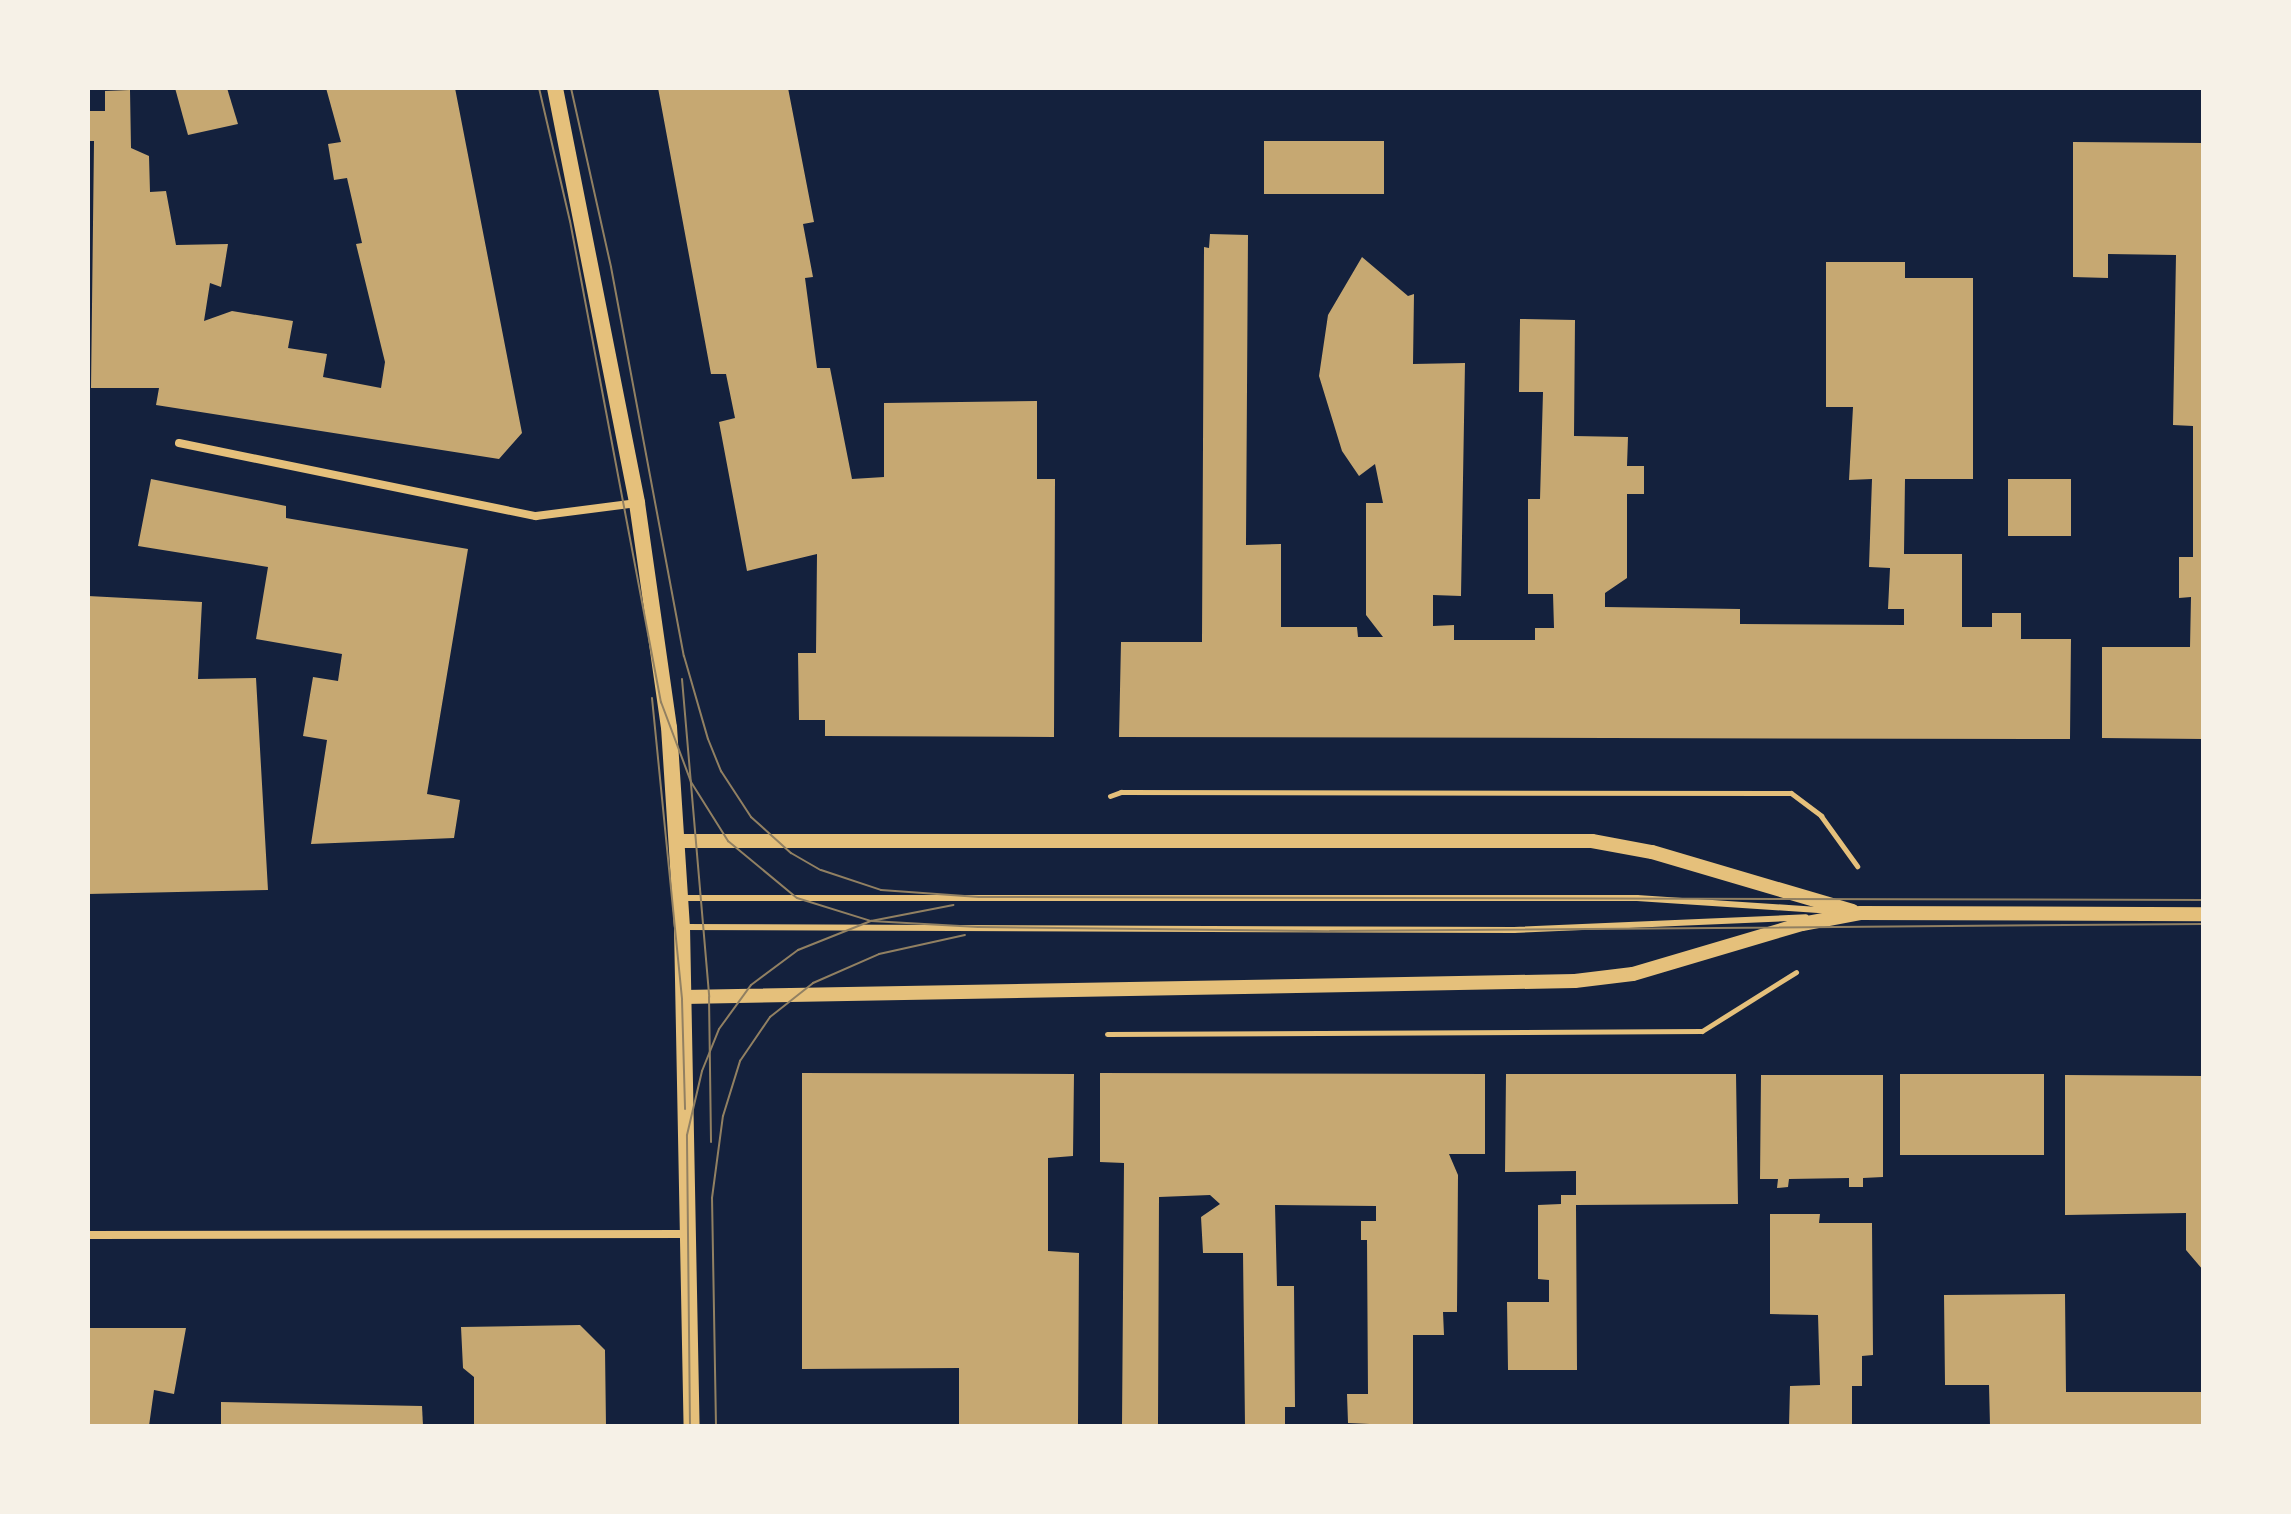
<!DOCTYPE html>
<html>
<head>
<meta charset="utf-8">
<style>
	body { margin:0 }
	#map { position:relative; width:2291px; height:1514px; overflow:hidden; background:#14213d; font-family:"DejaVu Sans",sans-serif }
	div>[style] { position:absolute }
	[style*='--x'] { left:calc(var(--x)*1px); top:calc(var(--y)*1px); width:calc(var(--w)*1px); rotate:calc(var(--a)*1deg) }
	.building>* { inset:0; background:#c6a872; transform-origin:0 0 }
	.path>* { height:5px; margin:-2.5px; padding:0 2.5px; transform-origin:2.5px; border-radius:2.5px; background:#e5c07b }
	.service>* { height:6px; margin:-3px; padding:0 3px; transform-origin:3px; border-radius:3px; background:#e5c07b }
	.minor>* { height:8px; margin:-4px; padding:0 4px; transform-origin:4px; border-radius:4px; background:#e5c07b }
	.tertiary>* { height:14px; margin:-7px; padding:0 7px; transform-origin:7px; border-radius:7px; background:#e5c07b }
	.secondary>* { height:16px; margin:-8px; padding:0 8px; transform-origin:8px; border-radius:8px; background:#e5c07b }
	.tram>* { height:2px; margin:-1px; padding:0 1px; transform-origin:1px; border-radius:1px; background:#918062 }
	span { translate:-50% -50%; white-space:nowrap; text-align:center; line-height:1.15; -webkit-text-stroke:8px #f6f1e7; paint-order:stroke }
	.frame { position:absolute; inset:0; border:90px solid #f6f1e7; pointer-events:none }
</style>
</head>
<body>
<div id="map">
	<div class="building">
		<div style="clip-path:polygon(175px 88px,227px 88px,238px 124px,188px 135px)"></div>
		<div style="clip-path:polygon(326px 88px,455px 88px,522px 433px,499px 459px,156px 405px,159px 388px,91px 388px,94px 141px,88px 141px,88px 111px,105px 111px,105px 91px,130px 90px,131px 148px,149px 156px,150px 192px,166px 191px,176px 245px,228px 244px,221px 287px,210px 283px,204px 321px,232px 311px,293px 321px,288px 348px,327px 354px,323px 377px,381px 388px,385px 362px,356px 244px,362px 243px,347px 178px,334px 180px,328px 144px,341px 142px)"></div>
		<div style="clip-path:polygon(658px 88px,788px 88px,814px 222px,803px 224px,813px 277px,805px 278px,817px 368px,830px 368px,852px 479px,884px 477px,884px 403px,1037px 401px,1037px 479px,1055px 479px,1054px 737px,825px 736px,825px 720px,799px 720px,798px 653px,816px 653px,817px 554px,747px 571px,719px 422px,735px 418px,726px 374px,711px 374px)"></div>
		<div style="left:1264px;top:141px;width:120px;height:53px"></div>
		<div style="clip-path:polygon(2073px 142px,2203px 143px,2203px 739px,2102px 738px,2102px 647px,2190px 647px,2191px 597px,2179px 598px,2179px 557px,2193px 557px,2193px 426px,2173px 425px,2176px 255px,2108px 254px,2108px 278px,2073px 277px)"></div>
		<div style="clip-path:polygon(1210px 234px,1248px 235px,1246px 545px,1281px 544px,1281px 627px,1357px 627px,1358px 637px,1383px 637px,1366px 615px,1366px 503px,1383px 503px,1375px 464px,1359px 476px,1342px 451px,1319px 376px,1328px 315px,1362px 257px,1408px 296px,1414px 294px,1413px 364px,1465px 363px,1461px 596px,1433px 595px,1433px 626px,1454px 625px,1454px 640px,1535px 640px,1535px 628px,1554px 628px,1553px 594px,1528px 594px,1528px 499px,1540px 499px,1543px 392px,1519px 392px,1520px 319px,1575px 320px,1574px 436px,1628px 437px,1627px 466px,1644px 466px,1644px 494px,1627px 494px,1627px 578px,1605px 593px,1605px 607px,1740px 609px,1740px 624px,1904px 625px,1904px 609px,1888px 609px,1890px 568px,1869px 567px,1872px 479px,1849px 480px,1853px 407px,1826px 407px,1826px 262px,1905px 262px,1905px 278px,1973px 278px,1973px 479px,1905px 479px,1904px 554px,1962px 554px,1962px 627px,1992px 627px,1992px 613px,2021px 613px,2021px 639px,2071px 639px,2070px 739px,1119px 737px,1121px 642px,1202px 642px,1204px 247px,1209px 248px)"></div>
		<div style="clip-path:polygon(151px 479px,286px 506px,286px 518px,468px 549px,427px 794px,460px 800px,454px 838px,311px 844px,327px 740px,303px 736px,313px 677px,338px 681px,342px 654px,256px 639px,268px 567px,138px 546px)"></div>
		<div style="left:2008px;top:479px;width:63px;height:57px"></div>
		<div style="clip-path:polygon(88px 596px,202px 602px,198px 679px,256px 678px,268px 890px,88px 894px)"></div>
		<div style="clip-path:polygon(802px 1073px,1074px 1074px,1073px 1156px,1048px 1158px,1048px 1251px,1079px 1253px,1078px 1426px,959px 1426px,959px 1368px,802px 1369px)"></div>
		<div style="clip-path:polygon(1100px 1073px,1485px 1074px,1485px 1154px,1449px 1154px,1458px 1175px,1457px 1312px,1443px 1312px,1444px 1335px,1413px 1335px,1413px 1426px,1348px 1423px,1347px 1394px,1368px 1394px,1367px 1240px,1361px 1240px,1361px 1221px,1376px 1221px,1376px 1206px,1275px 1205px,1277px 1286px,1294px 1286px,1295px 1407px,1285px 1407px,1285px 1426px,1245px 1426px,1243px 1253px,1203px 1253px,1201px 1217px,1220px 1204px,1210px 1195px,1159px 1197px,1158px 1426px,1122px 1426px,1124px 1163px,1100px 1162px)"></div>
		<div style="clip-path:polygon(1506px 1074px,1736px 1074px,1738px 1204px,1576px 1205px,1577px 1370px,1508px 1370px,1507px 1302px,1549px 1302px,1549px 1280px,1538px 1279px,1538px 1205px,1561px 1204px,1561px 1195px,1576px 1195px,1576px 1171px,1505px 1172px)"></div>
		<div style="left:1900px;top:1074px;width:144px;height:81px"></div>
		<div style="clip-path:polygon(1761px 1075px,1883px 1075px,1883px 1177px,1863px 1178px,1863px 1187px,1849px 1187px,1849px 1178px,1789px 1179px,1788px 1187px,1777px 1188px,1778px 1179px,1760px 1179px)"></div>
		<div style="clip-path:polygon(2065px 1075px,2203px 1076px,2203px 1270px,2186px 1250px,2186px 1213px,2065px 1215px)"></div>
		<div style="clip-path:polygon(1770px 1214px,1820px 1214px,1819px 1223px,1872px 1223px,1873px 1355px,1862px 1356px,1862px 1386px,1852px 1386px,1852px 1426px,1789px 1426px,1790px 1386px,1820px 1385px,1818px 1315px,1770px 1314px)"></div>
		<div style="clip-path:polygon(2065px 1294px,2066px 1392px,2203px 1392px,2203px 1426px,1990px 1426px,1989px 1385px,1945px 1385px,1944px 1295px)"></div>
		<div style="clip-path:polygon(580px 1325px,605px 1350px,606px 1426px,474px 1426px,474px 1377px,463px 1368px,461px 1327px)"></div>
		<div style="clip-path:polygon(88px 1328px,186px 1328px,174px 1394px,154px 1390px,149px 1426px,88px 1426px)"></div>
		<div style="clip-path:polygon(221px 1402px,422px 1406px,423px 1426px,221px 1426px)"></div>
	</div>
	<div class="path">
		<div style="--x:1110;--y:796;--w:12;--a:-20"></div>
		<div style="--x:1121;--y:792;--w:670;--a:0.09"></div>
		<div style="--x:1791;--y:793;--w:38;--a:37"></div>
		<div style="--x:1821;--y:816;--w:62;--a:54.2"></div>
		<div style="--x:1107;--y:1034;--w:595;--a:-0.29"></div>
		<div style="--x:1702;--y:1031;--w:111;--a:-32.1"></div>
	</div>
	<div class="service">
		<div style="--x:681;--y:898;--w:956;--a:0"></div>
		<div style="--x:1637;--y:898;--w:196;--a:3.8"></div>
		<div style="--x:682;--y:927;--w:832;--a:0.21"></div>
		<div style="--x:1514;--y:930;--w:292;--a:-2.5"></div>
	</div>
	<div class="minor">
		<div style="--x:179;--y:443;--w:364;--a:11.6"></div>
		<div style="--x:536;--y:516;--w:102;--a:-7.3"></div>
		<div style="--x:88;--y:1235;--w:599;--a:-0.1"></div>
	</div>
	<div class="tertiary">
		<div style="--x:677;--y:841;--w:915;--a:0"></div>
		<div style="--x:1592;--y:841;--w:61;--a:10.4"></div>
		<div style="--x:1652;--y:852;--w:209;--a:16.4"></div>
		<div style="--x:684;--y:997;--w:891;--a:-1.03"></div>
		<div style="--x:1575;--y:981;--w:58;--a:-6.9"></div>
		<div style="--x:1633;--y:974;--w:176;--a:-16.5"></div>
		<div style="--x:1802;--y:924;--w:59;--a:-10.7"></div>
		<div style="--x:1860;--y:913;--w:343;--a:0.2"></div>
	</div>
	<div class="secondary">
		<div style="--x:555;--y:88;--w:423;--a:78.8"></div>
		<div style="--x:637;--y:503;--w:226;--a:81.9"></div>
		<div style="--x:669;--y:727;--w:200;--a:86.3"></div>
		<div style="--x:682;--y:927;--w:499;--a:88.9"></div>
	</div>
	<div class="tram">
		<div style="--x:539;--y:88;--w:137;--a:76.9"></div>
		<div style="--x:570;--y:221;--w:490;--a:79.3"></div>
		<div style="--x:661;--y:702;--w:85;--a:69.4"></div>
		<div style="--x:691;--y:782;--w:70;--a:57.9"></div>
		<div style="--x:728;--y:841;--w:89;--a:39.6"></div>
		<div style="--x:797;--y:898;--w:77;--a:17.3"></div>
		<div style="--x:871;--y:921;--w:107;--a:3.2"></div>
		<div style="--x:978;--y:927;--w:352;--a:0.7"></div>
		<div style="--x:1330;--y:931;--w:873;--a:-0.46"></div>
		<div style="--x:571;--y:88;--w:183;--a:77.4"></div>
		<div style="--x:611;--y:267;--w:396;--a:79.4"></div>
		<div style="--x:684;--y:656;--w:86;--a:73.9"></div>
		<div style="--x:708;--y:739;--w:35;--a:68"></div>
		<div style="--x:721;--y:771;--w:55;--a:56.9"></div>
		<div style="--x:751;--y:817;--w:54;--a:42"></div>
		<div style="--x:791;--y:853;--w:34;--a:30"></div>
		<div style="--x:821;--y:870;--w:63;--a:18.4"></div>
		<div style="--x:881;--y:890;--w:98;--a:4.1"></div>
		<div style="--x:979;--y:897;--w:1224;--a:0.14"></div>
		<div style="--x:682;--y:679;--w:319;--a:85.1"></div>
		<div style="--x:709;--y:997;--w:145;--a:89.2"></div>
		<div style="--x:652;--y:698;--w:303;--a:84.3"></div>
		<div style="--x:682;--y:1000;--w:109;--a:88.4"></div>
		<div style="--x:690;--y:1426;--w:291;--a:-90.6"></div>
		<div style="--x:687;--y:1135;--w:66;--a:-76.8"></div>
		<div style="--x:702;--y:1071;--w:45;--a:-68"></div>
		<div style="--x:719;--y:1029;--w:54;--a:-54"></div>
		<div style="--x:751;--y:985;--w:59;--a:-36.7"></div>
		<div style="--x:798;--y:950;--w:79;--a:-21.7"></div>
		<div style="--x:871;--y:921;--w:84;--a:-11"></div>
		<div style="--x:716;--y:1426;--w:228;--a:-91"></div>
		<div style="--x:712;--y:1198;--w:83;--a:-82.4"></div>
		<div style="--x:723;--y:1116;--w:58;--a:-72.8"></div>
		<div style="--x:740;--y:1061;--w:53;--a:-55.7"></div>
		<div style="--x:770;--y:1017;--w:55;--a:-38.3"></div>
		<div style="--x:813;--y:983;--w:72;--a:-23.7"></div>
		<div style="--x:879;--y:954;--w:88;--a:-12.5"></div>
	</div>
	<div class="frame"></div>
</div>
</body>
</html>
